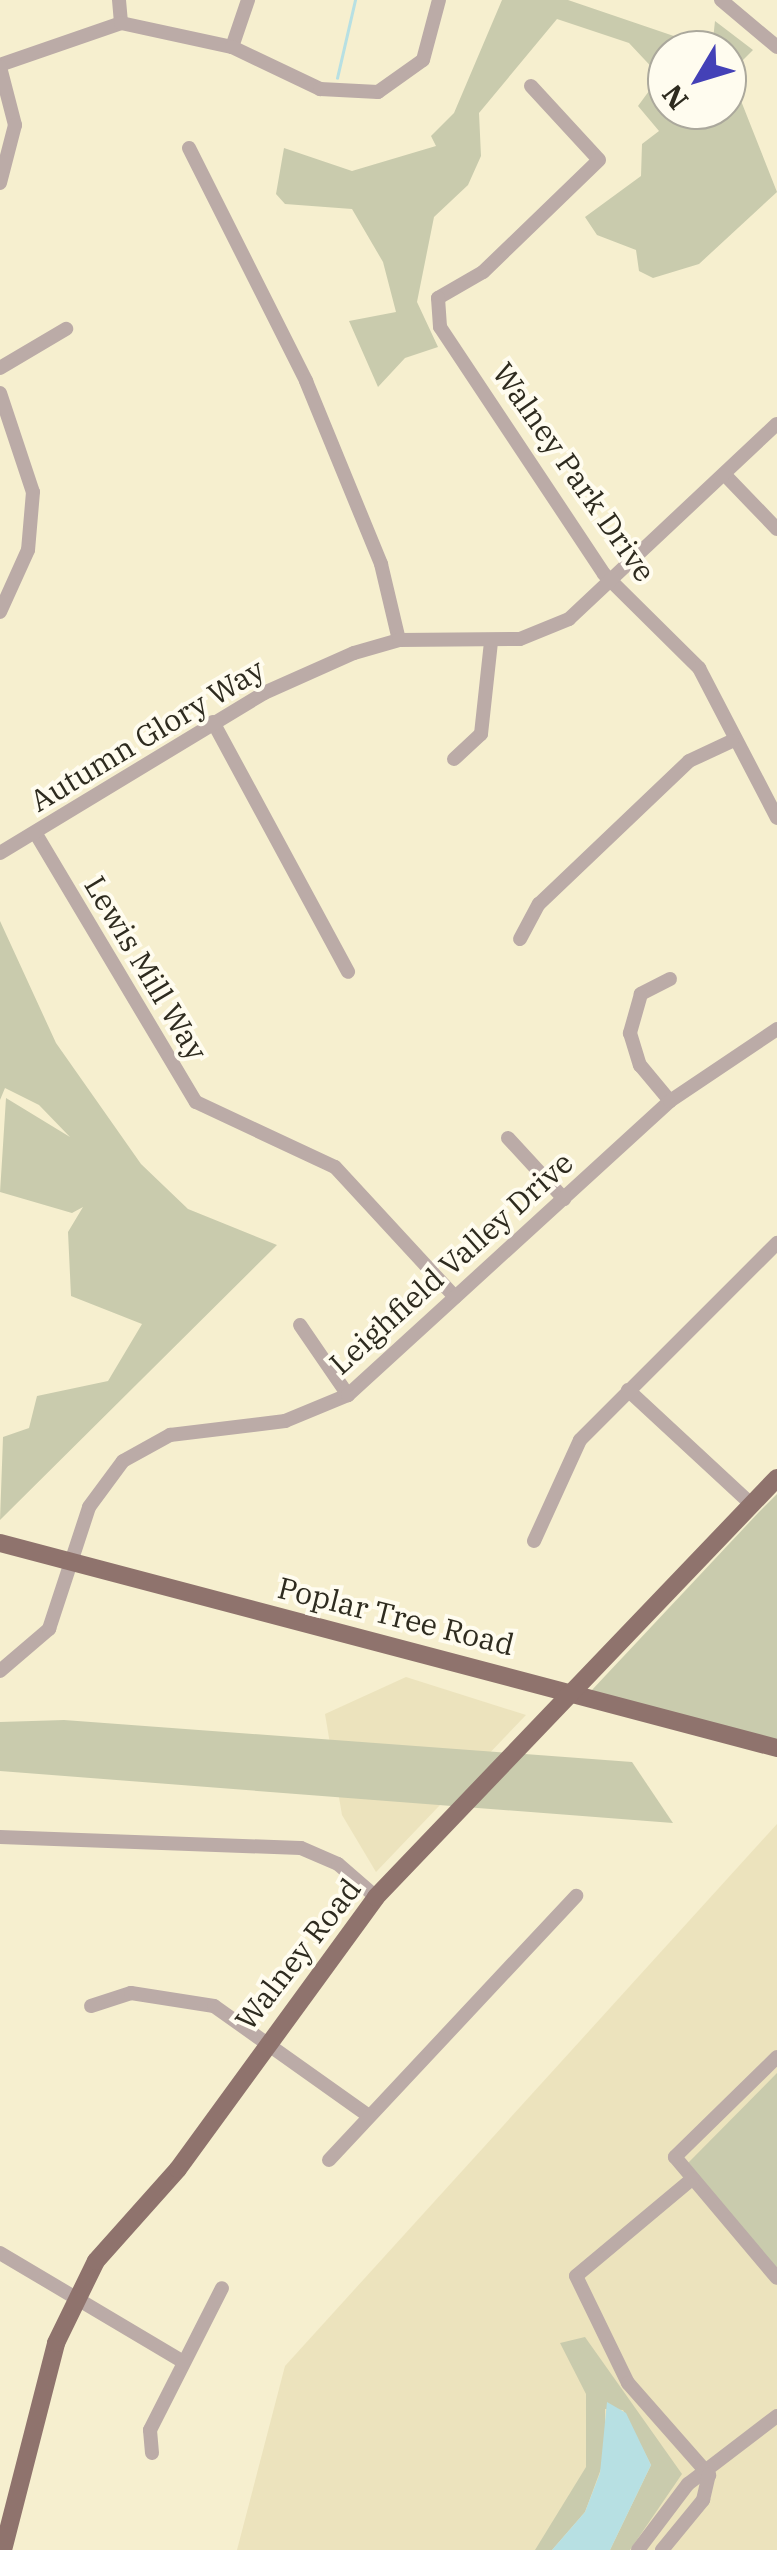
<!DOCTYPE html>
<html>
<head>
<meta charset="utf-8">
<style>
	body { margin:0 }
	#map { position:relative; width:777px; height:2550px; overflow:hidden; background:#f6efcf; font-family:"IBM Plex Serif",serif }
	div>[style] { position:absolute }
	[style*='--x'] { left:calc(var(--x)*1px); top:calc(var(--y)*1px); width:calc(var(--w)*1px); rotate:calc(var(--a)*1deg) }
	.built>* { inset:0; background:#ece3bd }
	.green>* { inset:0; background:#c9cbad }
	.water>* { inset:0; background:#b7e0e3 }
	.stream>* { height:2.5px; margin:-1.25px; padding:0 1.25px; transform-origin:1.25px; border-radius:1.25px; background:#b7e0e3 }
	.minor>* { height:14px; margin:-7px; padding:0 7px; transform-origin:7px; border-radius:7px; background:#bbaba7 }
	.major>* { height:18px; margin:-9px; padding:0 9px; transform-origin:9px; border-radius:9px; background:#8f736d }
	span { translate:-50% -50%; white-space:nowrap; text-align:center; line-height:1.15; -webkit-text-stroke:8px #fffcef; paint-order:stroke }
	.street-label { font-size:30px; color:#2e2b1f }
	.north { position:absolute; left:647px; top:30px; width:100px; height:100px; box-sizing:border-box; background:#fffcef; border:2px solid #aba89c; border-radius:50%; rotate:232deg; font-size:28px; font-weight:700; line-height:40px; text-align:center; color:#2e2b1f }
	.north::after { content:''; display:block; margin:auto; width:35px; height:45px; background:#4441b7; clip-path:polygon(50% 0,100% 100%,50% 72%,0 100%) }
</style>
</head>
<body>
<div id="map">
	<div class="built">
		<div style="clip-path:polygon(406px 1677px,526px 1715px,376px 1872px,342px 1815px,325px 1714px)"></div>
		<div style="clip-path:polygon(777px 1824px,777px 2550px,237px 2550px,285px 2366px)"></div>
	</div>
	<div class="green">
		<div style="clip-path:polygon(evenodd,502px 0,568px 0,712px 49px,715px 21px,753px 50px,730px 73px,777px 192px,699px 264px,653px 278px,639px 271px,636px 250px,597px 235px,585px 217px,641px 176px,642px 144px,659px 131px,638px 106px,660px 76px,629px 43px,557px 19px,479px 113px,481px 156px,468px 185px,434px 217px,417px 302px,438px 347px,405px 358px,378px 387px,349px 321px,396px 312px,383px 262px,352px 209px,285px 204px,276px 194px,284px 148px,352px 171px,436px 146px,431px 136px,454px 113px,502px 0,667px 50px,727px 50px,727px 110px,667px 110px,667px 50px)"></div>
		<div style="clip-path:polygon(0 921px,56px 1043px,141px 1164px,188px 1209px,277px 1245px,0 1520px,3px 1437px,29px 1428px,37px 1396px,108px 1381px,142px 1324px,71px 1296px,68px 1232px,83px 1207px,72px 1213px,0 1192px,6px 1098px,70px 1137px,39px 1105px,5px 1088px,0 1100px)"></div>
		<div style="clip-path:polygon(777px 1494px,777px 1743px,591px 1691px,759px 1512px)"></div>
		<div style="clip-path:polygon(64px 1720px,632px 1762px,673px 1823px,0 1771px,0 1722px)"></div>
		<div style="clip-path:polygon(777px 2073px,777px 2269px,686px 2165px)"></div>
		<div style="clip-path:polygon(585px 2337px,682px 2474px,630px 2550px,610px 2550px,651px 2465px,623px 2410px,605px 2409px,605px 2458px,585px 2512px,552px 2550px,535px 2550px,586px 2467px,586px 2394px,560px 2343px)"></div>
	</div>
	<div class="water">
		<div style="clip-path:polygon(607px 2402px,626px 2413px,651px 2465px,610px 2550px,552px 2550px,585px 2512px,600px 2473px)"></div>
	</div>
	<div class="stream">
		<div style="--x:337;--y:78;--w:80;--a:-77"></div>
	</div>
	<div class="minor">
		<div style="--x:119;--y:0;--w:23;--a:85"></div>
		<div style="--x:721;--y:0;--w:73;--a:40"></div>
		<div style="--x:232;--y:47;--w:50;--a:-71.2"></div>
		<div style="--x:0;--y:65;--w:128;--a:-19.1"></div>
		<div style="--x:121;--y:23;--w:114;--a:12.2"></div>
		<div style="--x:232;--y:47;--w:98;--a:25.5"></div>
		<div style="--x:320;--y:89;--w:58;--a:3"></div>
		<div style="--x:378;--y:92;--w:55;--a:-35.4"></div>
		<div style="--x:423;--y:60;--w:62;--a:-75.1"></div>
		<div style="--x:0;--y:67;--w:60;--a:75.5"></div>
		<div style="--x:15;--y:125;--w:60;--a:104.5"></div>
		<div style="--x:531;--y:86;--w:100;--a:47.4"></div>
		<div style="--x:599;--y:160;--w:161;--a:136"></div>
		<div style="--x:483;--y:272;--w:52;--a:150"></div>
		<div style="--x:438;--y:298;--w:29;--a:86"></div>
		<div style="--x:440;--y:327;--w:296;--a:56.4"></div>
		<div style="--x:604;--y:574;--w:134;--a:44.7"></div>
		<div style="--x:699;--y:668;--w:169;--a:62.5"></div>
		<div style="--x:189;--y:148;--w:261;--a:63.3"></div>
		<div style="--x:306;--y:381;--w:198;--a:67.7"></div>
		<div style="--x:381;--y:564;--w:78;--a:76.7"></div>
		<div style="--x:0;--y:368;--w:77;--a:-30.6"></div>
		<div style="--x:0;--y:393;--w:104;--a:71.6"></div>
		<div style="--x:33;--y:492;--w:58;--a:94.9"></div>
		<div style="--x:28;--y:550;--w:68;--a:114.3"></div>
		<div style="--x:725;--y:475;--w:75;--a:46.1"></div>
		<div style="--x:213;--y:722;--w:284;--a:61.6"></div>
		<div style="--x:454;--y:759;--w:37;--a:-43"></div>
		<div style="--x:481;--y:734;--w:93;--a:-83.8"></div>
		<div style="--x:36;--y:834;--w:312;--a:59.2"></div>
		<div style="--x:196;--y:1102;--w:153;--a:25.1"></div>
		<div style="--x:335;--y:1167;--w:177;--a:47.3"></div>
		<div style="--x:0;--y:853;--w:309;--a:-31.2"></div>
		<div style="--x:264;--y:693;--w:98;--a:-24"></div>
		<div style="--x:354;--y:653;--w:47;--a:-16.1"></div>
		<div style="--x:399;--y:640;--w:121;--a:-0.5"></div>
		<div style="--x:520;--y:639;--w:53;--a:-22.2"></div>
		<div style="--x:569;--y:619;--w:285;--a:-43.2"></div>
		<div style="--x:520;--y:939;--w:40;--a:-62"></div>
		<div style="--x:539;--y:904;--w:207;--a:-43.6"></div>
		<div style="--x:689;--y:761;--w:47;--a:-24.9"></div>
		<div style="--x:670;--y:979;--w:33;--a:153"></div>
		<div style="--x:641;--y:994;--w:41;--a:105.8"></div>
		<div style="--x:630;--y:1033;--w:34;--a:73"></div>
		<div style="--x:640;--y:1065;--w:47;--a:50.2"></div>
		<div style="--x:508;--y:1138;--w:83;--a:47.4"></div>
		<div style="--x:300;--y:1325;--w:85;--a:55.6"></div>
		<div style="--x:628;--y:1390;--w:169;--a:42.8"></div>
		<div style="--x:534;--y:1541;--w:111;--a:-65.5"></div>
		<div style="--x:580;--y:1440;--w:279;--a:-45"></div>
		<div style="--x:0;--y:1671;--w:65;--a:-40.6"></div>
		<div style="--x:49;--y:1629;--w:128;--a:-71.8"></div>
		<div style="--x:89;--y:1507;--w:57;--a:-53.5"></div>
		<div style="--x:123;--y:1461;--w:54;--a:-29"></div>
		<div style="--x:170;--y:1435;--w:116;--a:-6.9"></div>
		<div style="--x:285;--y:1421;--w:68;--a:-22.4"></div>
		<div style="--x:348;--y:1395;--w:436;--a:-42.4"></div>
		<div style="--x:670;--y:1101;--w:129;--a:-33.9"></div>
		<div style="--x:0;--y:1837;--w:301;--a:2.1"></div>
		<div style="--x:301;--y:1848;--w:40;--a:23.4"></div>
		<div style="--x:338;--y:1864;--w:50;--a:41"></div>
		<div style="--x:91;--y:2006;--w:42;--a:-18"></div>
		<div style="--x:131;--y:1993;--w:84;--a:8.9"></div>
		<div style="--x:214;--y:2006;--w:190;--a:35.4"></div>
		<div style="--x:777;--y:2057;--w:143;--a:135.6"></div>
		<div style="--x:675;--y:2157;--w:158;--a:49.9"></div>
		<div style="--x:329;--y:2160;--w:362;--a:-46.9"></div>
		<div style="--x:692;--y:2179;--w:151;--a:140.1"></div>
		<div style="--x:576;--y:2276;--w:119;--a:64.1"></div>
		<div style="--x:628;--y:2383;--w:123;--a:48.6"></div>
		<div style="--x:0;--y:2253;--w:212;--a:30.7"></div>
		<div style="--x:152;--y:2453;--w:23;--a:-95"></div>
		<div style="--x:150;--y:2430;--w:159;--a:-63.1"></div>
		<div style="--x:638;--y:2550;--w:83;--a:-52.9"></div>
		<div style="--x:688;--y:2484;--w:112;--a:-37.4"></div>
		<div style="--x:662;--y:2550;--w:65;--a:-50.6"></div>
		<div style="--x:703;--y:2500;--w:26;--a:-77"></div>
	</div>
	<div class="major">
		<div style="--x:0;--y:1543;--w:804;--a:14.78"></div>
		<div style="--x:3;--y:2550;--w:214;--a:-75.6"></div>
		<div style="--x:56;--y:2343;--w:91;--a:-64"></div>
		<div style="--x:96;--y:2261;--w:123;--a:-48.3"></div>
		<div style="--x:178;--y:2169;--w:336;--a:-53.9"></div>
		<div style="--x:376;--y:1897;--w:580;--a:-46.26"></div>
	</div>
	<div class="street-label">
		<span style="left:574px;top:472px;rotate:55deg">Walney Park Drive</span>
		<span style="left:147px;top:735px;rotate:-31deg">Autumn Glory Way</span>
		<span style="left:146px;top:968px;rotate:59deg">Lewis Mill Way</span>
		<span style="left:451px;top:1263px;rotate:-42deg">Leighfield Valley Drive</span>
		<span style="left:396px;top:1616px;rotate:14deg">Poplar Tree Road</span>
		<span style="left:298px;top:1954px;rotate:-52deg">Walney Road</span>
	</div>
	<div class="north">N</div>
</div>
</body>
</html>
